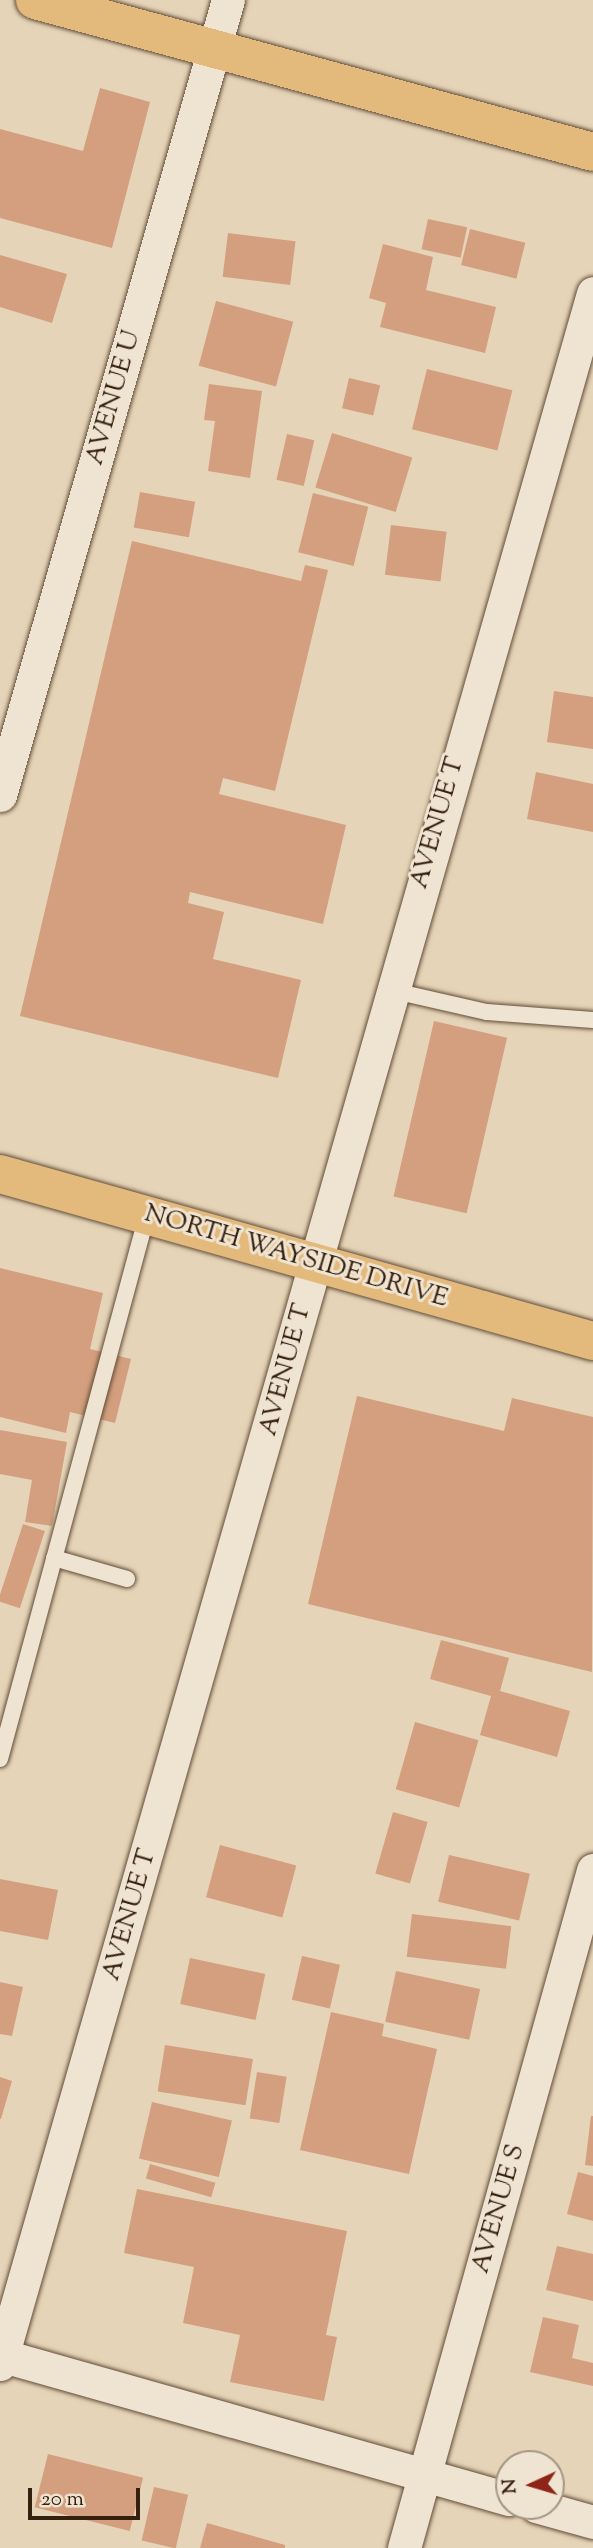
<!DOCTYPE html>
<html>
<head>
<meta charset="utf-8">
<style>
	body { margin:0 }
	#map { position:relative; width:593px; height:2548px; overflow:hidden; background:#e6d4b8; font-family:"Sorts Mill Goudy",serif }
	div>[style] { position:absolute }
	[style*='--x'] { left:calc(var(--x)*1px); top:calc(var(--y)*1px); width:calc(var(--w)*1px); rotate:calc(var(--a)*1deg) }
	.building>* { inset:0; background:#d39f7e; transform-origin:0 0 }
	.roads { filter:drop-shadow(0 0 2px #614d38) drop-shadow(0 0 2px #614d38) }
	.service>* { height:16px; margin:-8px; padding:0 8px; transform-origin:8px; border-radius:8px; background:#efe3d1 }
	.minor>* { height:33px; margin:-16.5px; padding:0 16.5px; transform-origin:16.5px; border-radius:16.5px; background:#efe3d1 }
	.primary>* { height:38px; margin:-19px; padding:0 19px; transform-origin:19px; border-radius:19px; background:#e3ba7c }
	span { translate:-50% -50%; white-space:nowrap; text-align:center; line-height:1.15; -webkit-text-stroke:6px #efe3d1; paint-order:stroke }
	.street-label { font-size:26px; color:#35200e }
	.north { position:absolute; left:495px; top:2450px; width:70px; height:70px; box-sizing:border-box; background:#efe3d1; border:2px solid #a59583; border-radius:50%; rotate:266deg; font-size:19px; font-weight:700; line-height:28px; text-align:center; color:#35200e }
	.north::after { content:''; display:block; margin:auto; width:24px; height:32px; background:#8f2418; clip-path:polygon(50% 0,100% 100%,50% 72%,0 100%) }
	.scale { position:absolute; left:28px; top:2488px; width:112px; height:32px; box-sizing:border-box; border:4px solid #35200e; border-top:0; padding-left:9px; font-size:21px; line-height:24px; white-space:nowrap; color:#35200e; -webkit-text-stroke:5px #efe3d1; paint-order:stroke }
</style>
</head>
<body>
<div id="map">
	<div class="building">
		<div style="clip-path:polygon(100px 88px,150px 102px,112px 248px,0 218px,0 129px,83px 151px)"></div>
		<div style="left:428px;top:219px;width:40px;height:31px;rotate:12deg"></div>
		<div style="left:470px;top:229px;width:57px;height:37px;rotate:14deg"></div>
		<div style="left:228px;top:233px;width:68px;height:44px;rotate:7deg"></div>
		<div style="clip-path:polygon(383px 244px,433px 257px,426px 290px,496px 307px,485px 353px,380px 327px,386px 303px,369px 298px)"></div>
		<div style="clip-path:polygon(0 255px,67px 274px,52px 323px,0 307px)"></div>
		<div style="left:216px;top:301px;width:80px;height:67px;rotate:15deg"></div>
		<div style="left:427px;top:369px;width:88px;height:62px;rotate:14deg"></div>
		<div style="left:349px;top:378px;width:32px;height:31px;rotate:13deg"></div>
		<div style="clip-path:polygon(209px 384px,262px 391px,250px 478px,208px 471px,215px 421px,204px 420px)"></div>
		<div style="left:332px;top:433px;width:84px;height:57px;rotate:17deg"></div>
		<div style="left:287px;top:434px;width:28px;height:47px;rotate:13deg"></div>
		<div style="left:140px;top:492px;width:56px;height:36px;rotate:10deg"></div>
		<div style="left:313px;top:493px;width:57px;height:61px;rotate:14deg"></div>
		<div style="left:391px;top:525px;width:56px;height:50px;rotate:7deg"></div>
		<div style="clip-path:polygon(132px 541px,301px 581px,305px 565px,328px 570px,275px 791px,223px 778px,219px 794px,346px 825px,323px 924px,190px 892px,188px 903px,224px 912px,213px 959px,301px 980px,278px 1078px,20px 1016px)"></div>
		<div style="clip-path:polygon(554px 691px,593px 697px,593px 749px,547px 742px)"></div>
		<div style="clip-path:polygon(536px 772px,593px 784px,593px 832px,527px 819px)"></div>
		<div style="left:434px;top:1021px;width:75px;height:180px;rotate:13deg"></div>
		<div style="clip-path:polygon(0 1268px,103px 1293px,90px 1349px,131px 1359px,115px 1423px,70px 1412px,66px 1433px,0 1417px)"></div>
		<div style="clip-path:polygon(357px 1396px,504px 1431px,512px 1398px,593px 1417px,592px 1672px,308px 1604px)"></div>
		<div style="clip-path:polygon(0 1430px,67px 1442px,52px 1526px,25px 1522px,32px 1480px,0 1474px)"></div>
		<div style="left:23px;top:1524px;width:23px;height:81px;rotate:18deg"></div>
		<div style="clip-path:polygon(441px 1640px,509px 1658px,500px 1691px,570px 1711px,557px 1757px,480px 1735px,491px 1696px,430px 1679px)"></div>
		<div style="left:415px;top:1722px;width:66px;height:70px;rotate:16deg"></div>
		<div style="left:393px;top:1812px;width:36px;height:64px;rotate:16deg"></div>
		<div style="left:220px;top:1845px;width:79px;height:54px;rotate:15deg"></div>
		<div style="left:449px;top:1855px;width:83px;height:48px;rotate:13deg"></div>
		<div style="clip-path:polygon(0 1879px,58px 1890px,48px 1940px,0 1931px)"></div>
		<div style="left:412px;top:1914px;width:100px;height:43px;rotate:7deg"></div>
		<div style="left:302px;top:1956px;width:39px;height:45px;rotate:13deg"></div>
		<div style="left:190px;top:1958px;width:77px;height:47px;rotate:12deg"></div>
		<div style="left:396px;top:1971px;width:86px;height:52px;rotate:12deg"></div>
		<div style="clip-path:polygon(0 1982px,23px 1987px,12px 2036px,0 2034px)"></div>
		<div style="clip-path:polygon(331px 2012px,384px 2024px,382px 2036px,437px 2049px,409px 2174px,300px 2150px)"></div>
		<div style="left:165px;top:2045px;width:89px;height:47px;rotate:9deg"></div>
		<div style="left:257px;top:2072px;width:30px;height:47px;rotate:9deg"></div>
		<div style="clip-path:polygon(0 2077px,12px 2081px,1px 2119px,0 2119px)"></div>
		<div style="left:152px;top:2102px;width:82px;height:58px;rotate:13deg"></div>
		<div style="clip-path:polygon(591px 2116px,593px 2116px,593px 2166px,585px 2165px)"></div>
		<div style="left:150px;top:2164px;width:68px;height:15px;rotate:16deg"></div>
		<div style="clip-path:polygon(578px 2172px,593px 2176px,593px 2221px,567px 2214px)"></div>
		<div style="clip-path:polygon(137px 2189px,347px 2231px,326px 2335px,337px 2337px,324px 2401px,230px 2382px,240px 2335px,183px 2323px,194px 2267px,124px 2253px)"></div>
		<div style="clip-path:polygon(557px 2246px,593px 2254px,593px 2301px,546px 2290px)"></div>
		<div style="clip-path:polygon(543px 2317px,579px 2325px,572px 2358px,593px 2363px,593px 2386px,530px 2372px)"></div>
		<div style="left:48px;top:2454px;width:98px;height:55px;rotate:14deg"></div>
		<div style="left:154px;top:2487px;width:35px;height:55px;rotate:13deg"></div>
		<div style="clip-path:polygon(207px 2523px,285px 2545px,285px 2548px,200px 2548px)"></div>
	</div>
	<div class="roads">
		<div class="service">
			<div style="--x:390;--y:990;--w:99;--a:12.8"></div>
			<div style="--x:487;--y:1012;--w:106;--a:4.3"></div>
			<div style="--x:54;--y:1558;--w:76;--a:16"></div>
			<div style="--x:0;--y:1759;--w:564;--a:-74.88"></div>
		</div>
		<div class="minor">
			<div style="--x:0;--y:795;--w:827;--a:-74"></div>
			<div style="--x:0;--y:2355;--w:529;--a:15.8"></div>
			<div style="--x:0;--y:2364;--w:2154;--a:-74.02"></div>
			<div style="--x:536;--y:2506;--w:59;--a:15.7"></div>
			<div style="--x:404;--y:2548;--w:704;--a:-74.42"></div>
		</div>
		<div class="primary">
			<div style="--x:35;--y:0;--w:578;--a:15.24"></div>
			<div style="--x:0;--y:1174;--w:616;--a:15.73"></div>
		</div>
	</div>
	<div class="street-label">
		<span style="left:114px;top:398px;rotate:-74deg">AVENUE U</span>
		<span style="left:438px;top:823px;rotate:-74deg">AVENUE T</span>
		<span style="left:296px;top:1257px;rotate:16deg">NORTH WAYSIDE DRIVE</span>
		<span style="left:286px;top:1370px;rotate:-75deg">AVENUE T</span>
		<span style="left:130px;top:1915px;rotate:-74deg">AVENUE T</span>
		<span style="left:499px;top:2209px;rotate:-74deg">AVENUE S</span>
	</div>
	<div class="north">N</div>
	<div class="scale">20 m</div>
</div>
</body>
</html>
